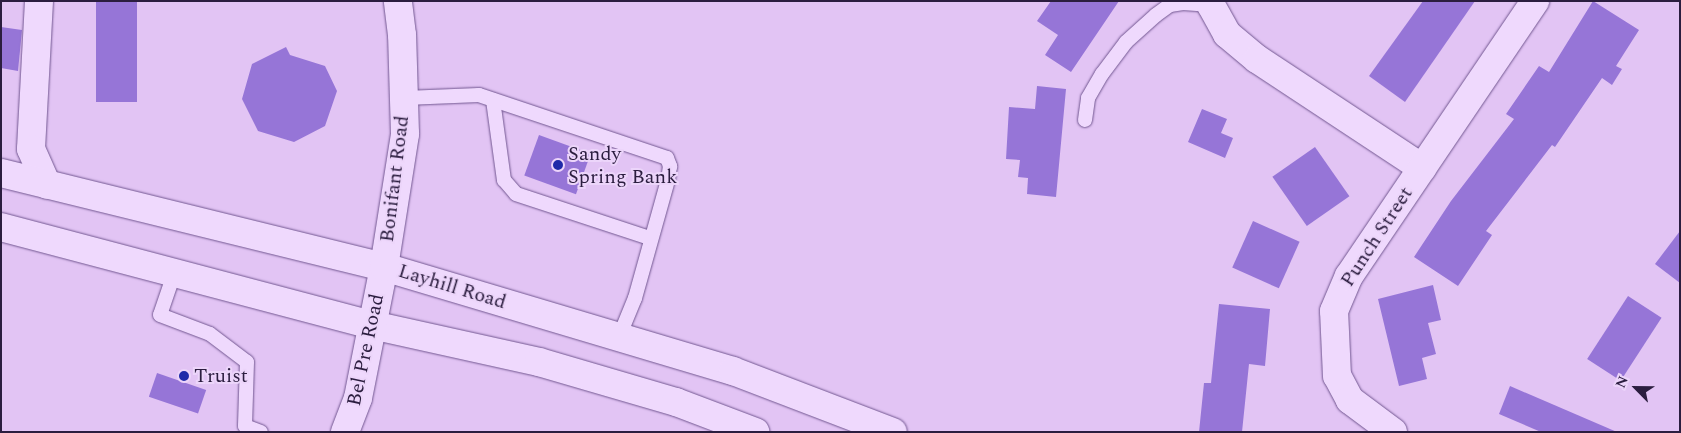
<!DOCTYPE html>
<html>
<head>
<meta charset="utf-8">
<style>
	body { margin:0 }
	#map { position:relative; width:1681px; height:433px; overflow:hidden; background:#e2c4f4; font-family:Spectral,serif }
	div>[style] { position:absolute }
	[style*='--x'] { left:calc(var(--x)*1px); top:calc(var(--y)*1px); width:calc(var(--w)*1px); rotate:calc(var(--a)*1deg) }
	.building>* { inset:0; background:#9675d7; transform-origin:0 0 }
	.roads { filter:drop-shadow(0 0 1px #725791) drop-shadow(0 0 1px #725791) }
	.lane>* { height:14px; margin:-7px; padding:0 7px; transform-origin:7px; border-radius:7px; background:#efd9fd }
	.street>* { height:28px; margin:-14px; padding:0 14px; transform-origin:14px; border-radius:14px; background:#efd9fd }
	.secondary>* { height:28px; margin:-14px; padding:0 14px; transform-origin:14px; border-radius:14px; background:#efd9fd }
	.dots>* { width:14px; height:14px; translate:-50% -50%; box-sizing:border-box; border:2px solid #ecd5fa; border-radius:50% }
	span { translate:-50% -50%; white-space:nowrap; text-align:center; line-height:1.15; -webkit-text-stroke:4px #ecd5fa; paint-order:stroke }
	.poi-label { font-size:20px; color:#2b1d3f }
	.left { translate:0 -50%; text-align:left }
	.street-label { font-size:20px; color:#2b1d3f }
	.frame { position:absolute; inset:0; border:2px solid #2b1d3f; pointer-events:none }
	.north { position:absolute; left:1611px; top:363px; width:50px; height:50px; -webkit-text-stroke:4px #ecd5fa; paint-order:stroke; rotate:293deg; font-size:14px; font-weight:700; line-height:20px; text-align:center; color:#2b1d3f }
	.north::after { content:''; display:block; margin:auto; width:18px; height:22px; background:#2b1d3f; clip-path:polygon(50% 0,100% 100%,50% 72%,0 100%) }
</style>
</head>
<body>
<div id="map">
	<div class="building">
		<div style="left:96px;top:1px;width:41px;height:101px"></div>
		<div style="clip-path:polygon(1051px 1px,1119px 1px,1071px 72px,1045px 55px,1058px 35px,1037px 21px)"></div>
		<div style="clip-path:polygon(1423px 1px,1475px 1px,1405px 102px,1369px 76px)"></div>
		<div style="clip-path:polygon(1593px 1px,1639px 30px,1616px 66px,1622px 69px,1612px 85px,1602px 78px,1555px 147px,1552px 145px,1486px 231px,1492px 235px,1458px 286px,1414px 257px,1451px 201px,1514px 119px,1506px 114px,1539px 66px,1549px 72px)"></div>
		<div style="clip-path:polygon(1px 27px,22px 30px,18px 71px,1px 68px)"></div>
		<div style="clip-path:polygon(286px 47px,290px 55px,325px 66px,337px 91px,325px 126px,294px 142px,258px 131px,242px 99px,252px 64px)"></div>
		<div style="clip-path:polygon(1037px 86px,1066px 89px,1056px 197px,1027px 194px,1028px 178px,1018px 177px,1020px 160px,1006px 159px,1009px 107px,1035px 109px)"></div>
		<div style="clip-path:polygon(1202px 109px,1227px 119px,1221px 133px,1233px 138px,1225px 158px,1188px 142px)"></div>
		<div style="left:539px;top:135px;width:55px;height:43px;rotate:20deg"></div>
		<div style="left:1315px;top:147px;width:60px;height:52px;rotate:55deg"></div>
		<div style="left:1253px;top:221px;width:51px;height:51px;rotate:24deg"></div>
		<div style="clip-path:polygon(1680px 231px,1680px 283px,1655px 264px)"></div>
		<div style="clip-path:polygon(1433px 285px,1441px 320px,1428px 323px,1436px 354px,1422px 358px,1427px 379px,1399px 386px,1378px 299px)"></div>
		<div style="left:1628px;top:296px;width:40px;height:75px;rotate:33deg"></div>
		<div style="clip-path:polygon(1219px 304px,1270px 309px,1265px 366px,1249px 364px,1242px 432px,1199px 432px,1204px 383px,1211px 383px)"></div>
		<div style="left:157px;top:373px;width:52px;height:25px;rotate:19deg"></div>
		<div style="clip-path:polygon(1510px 386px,1617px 432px,1541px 432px,1499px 414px)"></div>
	</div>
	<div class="roads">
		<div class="lane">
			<div style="--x:405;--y:98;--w:74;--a:-2.3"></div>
			<div style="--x:479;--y:95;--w:198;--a:18.5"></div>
			<div style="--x:667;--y:158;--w:9;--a:69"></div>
			<div style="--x:670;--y:166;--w:14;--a:98"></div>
			<div style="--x:668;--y:180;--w:123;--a:105.6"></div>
			<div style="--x:635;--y:298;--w:42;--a:112.3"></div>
			<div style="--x:493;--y:100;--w:81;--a:82.2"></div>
			<div style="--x:504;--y:180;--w:18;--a:49"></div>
			<div style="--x:516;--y:194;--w:141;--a:18.2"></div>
			<div style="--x:1085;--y:120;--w:22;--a:-82"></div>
			<div style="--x:1088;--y:98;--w:28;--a:-60"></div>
			<div style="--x:1102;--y:74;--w:40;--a:-53"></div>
			<div style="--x:1126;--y:42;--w:40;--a:-42"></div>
			<div style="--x:1156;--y:15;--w:17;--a:-36"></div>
			<div style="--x:1170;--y:5;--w:13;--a:-9"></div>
			<div style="--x:1183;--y:3;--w:28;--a:4"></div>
			<div style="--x:175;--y:271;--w:46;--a:108.8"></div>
			<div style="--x:160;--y:315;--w:53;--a:20.8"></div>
			<div style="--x:210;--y:334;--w:46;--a:37.1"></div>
			<div style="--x:247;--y:362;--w:64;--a:91.8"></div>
			<div style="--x:245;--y:426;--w:17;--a:21"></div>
		</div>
		<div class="street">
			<div style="--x:39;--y:1;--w:148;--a:93.1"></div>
			<div style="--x:31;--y:149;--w:39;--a:66"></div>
			<div style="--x:1211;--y:1;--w:4;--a:90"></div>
			<div style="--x:1211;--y:5;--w:33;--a:61"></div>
			<div style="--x:1227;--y:34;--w:39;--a:40"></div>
			<div style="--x:1257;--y:59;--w:198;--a:33.4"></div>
			<div style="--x:1393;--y:432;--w:54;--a:-143.3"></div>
			<div style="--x:1350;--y:400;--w:27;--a:-118"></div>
			<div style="--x:1337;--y:376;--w:65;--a:-92.6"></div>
			<div style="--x:1334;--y:311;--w:38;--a:-67"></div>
			<div style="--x:1349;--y:276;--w:332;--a:-55.9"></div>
		</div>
		<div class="secondary">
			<div style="--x:1;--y:173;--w:394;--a:13.8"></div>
			<div style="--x:384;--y:267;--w:364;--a:16.6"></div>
			<div style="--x:733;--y:371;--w:171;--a:20.9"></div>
			<div style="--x:1;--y:227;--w:384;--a:14.8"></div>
			<div style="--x:372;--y:325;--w:171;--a:12.5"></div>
			<div style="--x:539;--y:362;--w:143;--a:16.3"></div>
			<div style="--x:676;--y:402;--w:85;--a:20.8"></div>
			<div style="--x:345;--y:432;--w:36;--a:-69"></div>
			<div style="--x:358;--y:398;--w:134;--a:-78.8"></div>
			<div style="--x:384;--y:267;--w:135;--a:-81"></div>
			<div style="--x:405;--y:134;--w:99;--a:-91.7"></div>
			<div style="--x:402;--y:35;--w:34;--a:-97"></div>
		</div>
	</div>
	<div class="dots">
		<div style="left:558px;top:165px;background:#1f2aa9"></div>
		<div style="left:184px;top:376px;background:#1f2aa9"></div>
	</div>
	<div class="poi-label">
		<span class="left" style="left:568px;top:166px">Sandy<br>Spring Bank</span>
		<span class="left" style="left:194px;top:376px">Truist</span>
	</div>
	<div class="street-label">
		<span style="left:395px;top:179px;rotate:-83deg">Bonifant Road</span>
		<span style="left:1377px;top:237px;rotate:-57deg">Punch Street</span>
		<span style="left:452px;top:287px;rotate:17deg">Layhill Road</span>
		<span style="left:366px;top:350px;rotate:-78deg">Bel Pre Road</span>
	</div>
	<div class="frame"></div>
	<div class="north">N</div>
</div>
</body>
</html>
